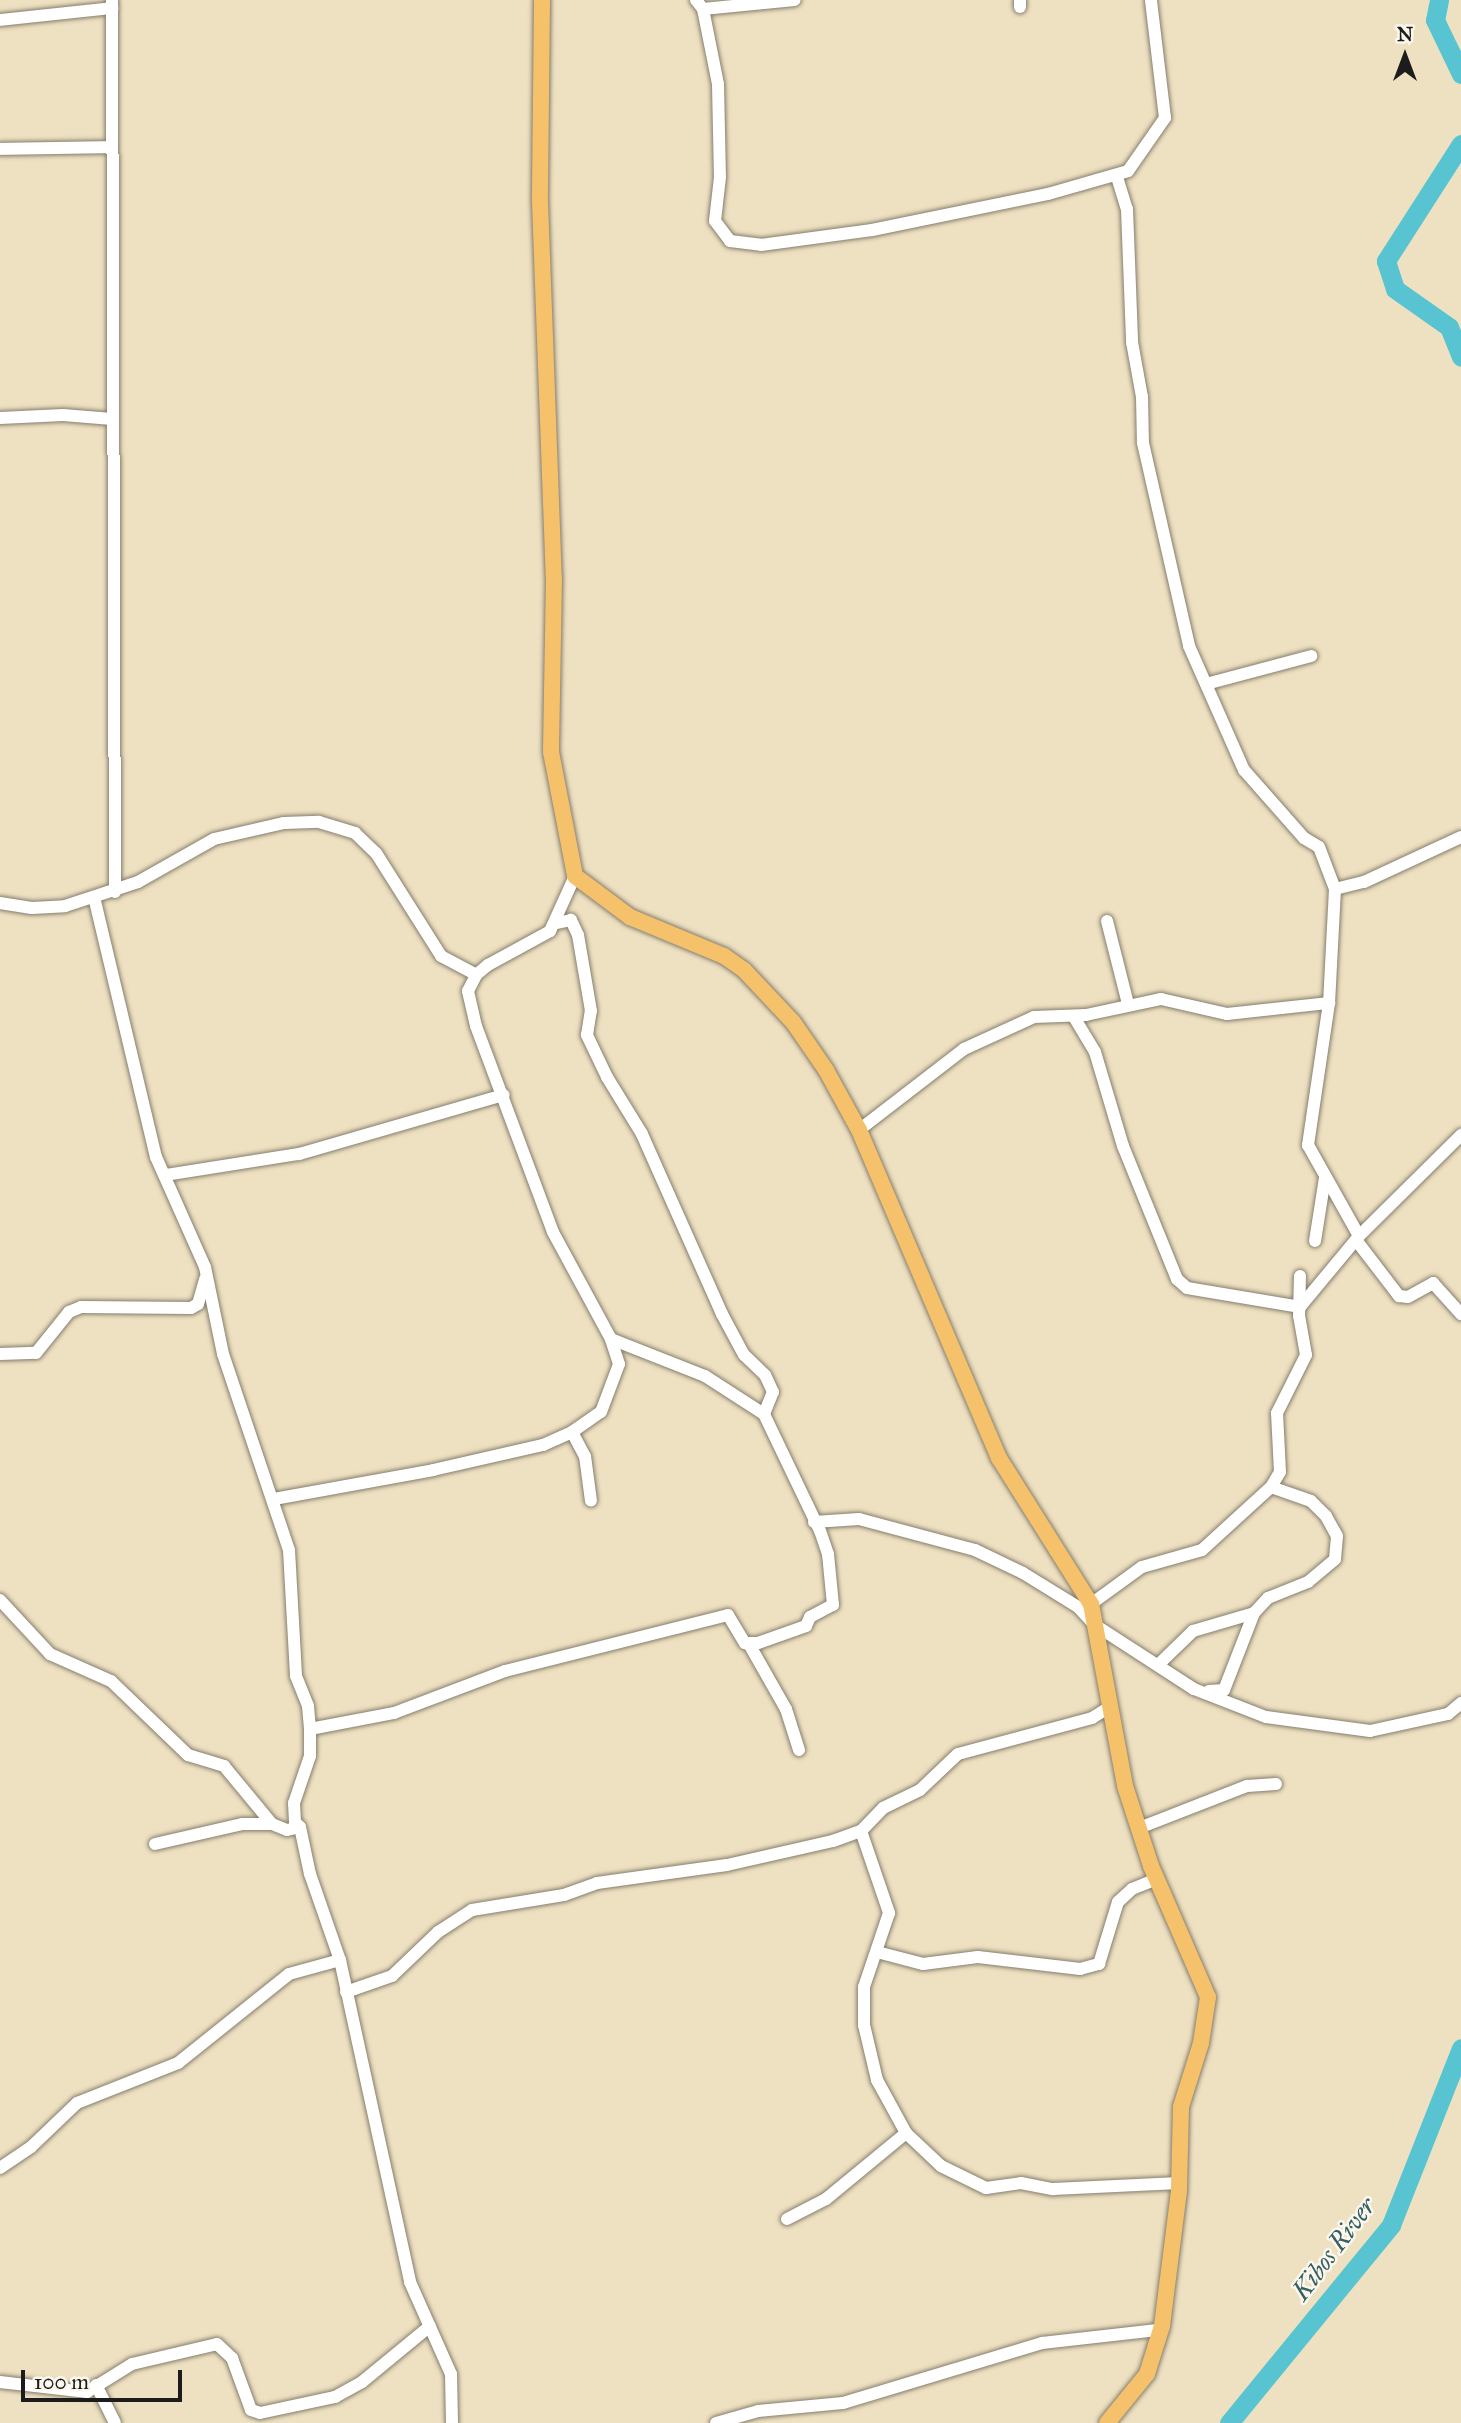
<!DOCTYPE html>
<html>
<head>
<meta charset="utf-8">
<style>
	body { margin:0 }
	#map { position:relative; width:1461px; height:2423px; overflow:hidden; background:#eee1c1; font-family:"IM FELL Great Primer",serif }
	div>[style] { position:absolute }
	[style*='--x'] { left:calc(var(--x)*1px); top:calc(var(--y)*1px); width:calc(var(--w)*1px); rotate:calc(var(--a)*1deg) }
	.river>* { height:19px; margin:-9.5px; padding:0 9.5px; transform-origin:9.5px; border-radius:9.5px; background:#58c4d1 }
	.roads { filter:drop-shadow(0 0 2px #857e6e) drop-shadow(0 0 2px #857e6e) }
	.minor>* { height:12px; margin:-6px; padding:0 6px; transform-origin:6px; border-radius:6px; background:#fff }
	.major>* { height:16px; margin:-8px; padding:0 8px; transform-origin:8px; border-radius:8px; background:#f5c16b }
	span { translate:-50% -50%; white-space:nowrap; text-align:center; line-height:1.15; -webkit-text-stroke:5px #fbf7ec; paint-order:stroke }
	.water-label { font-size:26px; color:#345f64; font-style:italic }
	.north { position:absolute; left:1370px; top:21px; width:70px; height:70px; -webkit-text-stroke:5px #fbf7ec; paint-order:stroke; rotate:0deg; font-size:19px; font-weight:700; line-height:28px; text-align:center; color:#1c1c1c }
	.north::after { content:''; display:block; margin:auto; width:24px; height:32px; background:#1c1c1c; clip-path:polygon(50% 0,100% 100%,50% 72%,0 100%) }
	.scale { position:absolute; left:21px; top:2370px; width:161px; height:32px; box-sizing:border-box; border:4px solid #1c1c1c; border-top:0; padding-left:9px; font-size:21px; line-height:24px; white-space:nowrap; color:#1c1c1c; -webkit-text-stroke:5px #fbf7ec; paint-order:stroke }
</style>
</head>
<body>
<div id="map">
	<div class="river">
		<div style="--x:1439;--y:0;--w:20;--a:101"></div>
		<div style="--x:1435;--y:20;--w:60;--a:64.3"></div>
		<div style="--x:1461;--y:144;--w:139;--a:122.7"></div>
		<div style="--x:1386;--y:261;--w:29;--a:72"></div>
		<div style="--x:1395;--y:289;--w:66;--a:35.1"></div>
		<div style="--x:1449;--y:327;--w:32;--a:68"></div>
		<div style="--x:1229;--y:2423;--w:256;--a:-50.7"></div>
		<div style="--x:1391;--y:2225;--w:190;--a:-68.4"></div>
	</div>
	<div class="roads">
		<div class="minor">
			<div style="--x:112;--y:0;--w:892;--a:89.81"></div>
			<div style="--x:696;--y:0;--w:11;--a:52"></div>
			<div style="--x:703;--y:9;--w:92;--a:-5.6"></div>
			<div style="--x:1020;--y:0;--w:7;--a:90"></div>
			<div style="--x:703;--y:9;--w:76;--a:78.7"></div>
			<div style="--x:718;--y:84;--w:93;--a:88.8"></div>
			<div style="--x:720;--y:177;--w:44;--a:96.5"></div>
			<div style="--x:715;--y:221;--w:25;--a:53"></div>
			<div style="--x:730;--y:241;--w:31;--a:7"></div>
			<div style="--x:761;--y:245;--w:112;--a:-7.7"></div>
			<div style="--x:872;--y:230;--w:180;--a:-11.6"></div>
			<div style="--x:1048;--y:194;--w:83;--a:-16"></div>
			<div style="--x:1128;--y:171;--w:65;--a:-55.1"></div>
			<div style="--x:1165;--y:118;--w:119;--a:-96.8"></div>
			<div style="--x:0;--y:20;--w:113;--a:-6.1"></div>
			<div style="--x:0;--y:149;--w:111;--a:-1"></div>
			<div style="--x:1117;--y:177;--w:34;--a:73"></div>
			<div style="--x:1127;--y:209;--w:133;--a:87.8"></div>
			<div style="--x:1132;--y:342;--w:56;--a:79.7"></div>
			<div style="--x:1142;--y:397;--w:46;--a:88.8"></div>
			<div style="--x:1143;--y:443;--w:208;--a:77.2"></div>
			<div style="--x:1189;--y:646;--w:136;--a:66.1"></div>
			<div style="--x:1244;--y:770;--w:91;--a:48.6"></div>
			<div style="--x:1304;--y:838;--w:17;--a:31"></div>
			<div style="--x:1319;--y:847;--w:45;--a:69.1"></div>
			<div style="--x:1335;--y:889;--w:114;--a:93"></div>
			<div style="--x:1329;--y:1003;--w:144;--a:98.4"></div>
			<div style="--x:1308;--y:1145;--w:104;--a:60.7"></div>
			<div style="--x:0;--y:418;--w:63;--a:-2.7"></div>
			<div style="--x:63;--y:415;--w:49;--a:4.7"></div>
			<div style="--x:1206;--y:684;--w:109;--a:-14.9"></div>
			<div style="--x:1335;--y:889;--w:30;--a:-14"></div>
			<div style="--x:1364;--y:882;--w:107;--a:-24.9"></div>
			<div style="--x:94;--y:897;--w:267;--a:76.6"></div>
			<div style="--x:156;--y:1157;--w:120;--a:66"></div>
			<div style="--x:205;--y:1267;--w:89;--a:78.3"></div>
			<div style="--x:223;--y:1354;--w:207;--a:71.4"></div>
			<div style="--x:289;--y:1550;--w:126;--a:86.8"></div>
			<div style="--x:296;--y:1676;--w:32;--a:68"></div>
			<div style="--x:308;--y:1706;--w:23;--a:85"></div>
			<div style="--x:310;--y:1729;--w:27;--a:90"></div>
			<div style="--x:310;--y:1756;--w:50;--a:108.8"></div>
			<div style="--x:294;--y:1803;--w:19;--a:87"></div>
			<div style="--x:295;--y:1822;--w:7;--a:45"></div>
			<div style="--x:300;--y:1827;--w:48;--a:78"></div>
			<div style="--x:310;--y:1874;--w:91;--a:70.8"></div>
			<div style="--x:340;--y:1960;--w:330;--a:77.7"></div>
			<div style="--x:410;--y:2282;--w:101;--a:66"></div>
			<div style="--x:451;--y:2374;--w:49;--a:88.8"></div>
			<div style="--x:0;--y:903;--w:32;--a:9"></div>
			<div style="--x:32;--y:908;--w:33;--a:-3"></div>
			<div style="--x:65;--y:906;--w:77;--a:-18.2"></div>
			<div style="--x:138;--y:882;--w:87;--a:-29.5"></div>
			<div style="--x:214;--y:839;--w:72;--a:-12.9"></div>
			<div style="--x:284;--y:823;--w:35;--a:-2"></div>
			<div style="--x:319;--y:822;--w:38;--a:17"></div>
			<div style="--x:355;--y:833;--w:29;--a:44"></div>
			<div style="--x:376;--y:853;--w:122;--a:57.7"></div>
			<div style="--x:441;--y:956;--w:40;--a:28"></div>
			<div style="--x:1107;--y:921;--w:86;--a:75.8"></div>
			<div style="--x:1074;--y:1017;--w:41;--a:59"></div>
			<div style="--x:1095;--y:1052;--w:98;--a:73.4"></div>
			<div style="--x:1123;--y:1146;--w:144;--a:67.9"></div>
			<div style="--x:1177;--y:1279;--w:13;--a:42"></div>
			<div style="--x:1187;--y:1288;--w:115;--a:9.5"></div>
			<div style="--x:859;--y:1130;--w:133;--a:-37.6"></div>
			<div style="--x:964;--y:1049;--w:77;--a:-24.6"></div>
			<div style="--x:1034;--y:1017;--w:52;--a:-2.2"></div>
			<div style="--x:1086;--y:1015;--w:77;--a:-12"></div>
			<div style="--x:1161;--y:999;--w:68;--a:12.8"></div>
			<div style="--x:1227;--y:1014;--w:103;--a:-6.2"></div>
			<div style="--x:166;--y:1175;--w:135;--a:-9"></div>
			<div style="--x:299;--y:1154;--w:213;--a:-16.1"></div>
			<div style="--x:1356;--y:1240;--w:71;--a:52.5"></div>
			<div style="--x:1399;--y:1296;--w:9;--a:6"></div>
			<div style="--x:1408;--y:1297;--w:29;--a:-29"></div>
			<div style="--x:1433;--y:1283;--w:42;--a:47.9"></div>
			<div style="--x:1315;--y:1241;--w:64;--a:-81"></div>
			<div style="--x:1300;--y:1307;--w:92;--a:-50.3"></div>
			<div style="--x:1359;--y:1236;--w:144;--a:-44.7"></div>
			<div style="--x:611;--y:1339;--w:101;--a:21.5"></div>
			<div style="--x:705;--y:1376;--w:70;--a:32.8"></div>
			<div style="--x:0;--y:1354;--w:36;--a:-2"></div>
			<div style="--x:36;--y:1353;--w:53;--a:-51.2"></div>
			<div style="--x:69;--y:1312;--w:13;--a:-23"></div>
			<div style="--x:81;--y:1307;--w:110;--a:0.5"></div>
			<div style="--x:191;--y:1308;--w:8;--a:-30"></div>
			<div style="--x:198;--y:1304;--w:26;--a:-74"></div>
			<div style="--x:572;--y:1432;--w:35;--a:-35"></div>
			<div style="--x:601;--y:1412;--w:51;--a:-69.4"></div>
			<div style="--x:619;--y:1364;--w:26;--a:-108"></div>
			<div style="--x:611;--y:1339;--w:122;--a:-118.5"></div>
			<div style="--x:553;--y:1232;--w:220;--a:-110.5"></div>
			<div style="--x:476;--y:1026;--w:36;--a:-103"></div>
			<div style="--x:468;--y:991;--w:18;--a:-63"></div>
			<div style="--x:476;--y:975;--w:16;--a:-40"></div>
			<div style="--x:488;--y:965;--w:71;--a:-28.7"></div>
			<div style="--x:550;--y:931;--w:60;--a:-65.6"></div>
			<div style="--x:274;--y:1499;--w:162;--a:-10.3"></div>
			<div style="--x:433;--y:1470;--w:113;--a:-12.8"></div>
			<div style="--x:543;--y:1445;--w:32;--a:-24"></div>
			<div style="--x:572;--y:1432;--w:27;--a:62"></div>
			<div style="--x:585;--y:1456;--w:45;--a:82.4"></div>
			<div style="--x:814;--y:1522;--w:45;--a:-3.8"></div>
			<div style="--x:859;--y:1519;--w:120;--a:15"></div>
			<div style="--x:975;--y:1550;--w:53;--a:25.6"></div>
			<div style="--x:1023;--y:1573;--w:65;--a:31.7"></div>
			<div style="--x:1078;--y:1607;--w:25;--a:47"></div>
			<div style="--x:1095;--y:1625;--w:118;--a:32.9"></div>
			<div style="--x:1194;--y:1689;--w:77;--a:21.3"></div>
			<div style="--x:1266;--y:1717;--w:105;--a:7.7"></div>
			<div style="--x:1370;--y:1731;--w:80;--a:-12.3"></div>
			<div style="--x:1448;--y:1714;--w:17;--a:-40"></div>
			<div style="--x:0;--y:1600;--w:74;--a:47.2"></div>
			<div style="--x:50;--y:1654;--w:67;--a:23.9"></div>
			<div style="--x:111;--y:1681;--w:107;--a:43.9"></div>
			<div style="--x:188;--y:1755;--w:38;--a:17"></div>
			<div style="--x:224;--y:1766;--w:75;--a:50.4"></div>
			<div style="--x:272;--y:1824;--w:16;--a:22"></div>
			<div style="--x:287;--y:1830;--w:13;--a:-13"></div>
			<div style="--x:1091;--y:1604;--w:63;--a:-36"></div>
			<div style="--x:1142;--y:1567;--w:62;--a:-15.8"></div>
			<div style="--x:1202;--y:1550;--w:93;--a:-42.4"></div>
			<div style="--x:1271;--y:1487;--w:17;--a:-59"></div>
			<div style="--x:1280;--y:1472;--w:59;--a:-92.9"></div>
			<div style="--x:1277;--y:1413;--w:65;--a:-63.4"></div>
			<div style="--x:1306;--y:1355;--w:40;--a:-100"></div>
			<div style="--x:1299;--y:1316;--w:40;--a:-88.6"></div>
			<div style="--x:749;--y:1644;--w:75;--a:60.4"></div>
			<div style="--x:786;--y:1709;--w:43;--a:72.4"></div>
			<div style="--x:1158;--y:1665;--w:49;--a:-44.2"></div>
			<div style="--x:1193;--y:1631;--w:64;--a:-16.4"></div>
			<div style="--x:1209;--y:1691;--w:15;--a:-4"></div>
			<div style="--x:1224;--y:1690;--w:83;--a:-68.7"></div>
			<div style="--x:1254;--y:1613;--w:21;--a:-47"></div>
			<div style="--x:1268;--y:1598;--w:43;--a:-21.8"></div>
			<div style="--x:1308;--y:1582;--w:35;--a:-40"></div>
			<div style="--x:1335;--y:1559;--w:23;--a:-85"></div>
			<div style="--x:1337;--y:1536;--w:23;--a:-119"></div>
			<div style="--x:1326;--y:1516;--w:21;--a:-135"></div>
			<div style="--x:1311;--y:1501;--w:42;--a:-160.7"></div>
			<div style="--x:310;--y:1729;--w:86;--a:-10.8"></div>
			<div style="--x:394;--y:1713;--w:119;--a:-20.7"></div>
			<div style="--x:505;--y:1671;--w:230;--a:-14.1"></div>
			<div style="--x:728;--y:1615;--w:33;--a:59"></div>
			<div style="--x:745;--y:1643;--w:13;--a:0"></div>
			<div style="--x:758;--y:1643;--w:51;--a:-19.5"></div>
			<div style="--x:806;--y:1626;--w:10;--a:-66"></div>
			<div style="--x:810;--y:1617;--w:26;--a:-28"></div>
			<div style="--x:833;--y:1605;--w:51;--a:-95.6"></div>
			<div style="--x:828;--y:1554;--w:24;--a:-109"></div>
			<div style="--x:820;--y:1531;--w:130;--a:-115.6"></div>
			<div style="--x:764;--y:1414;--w:24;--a:-68"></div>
			<div style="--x:773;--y:1392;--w:19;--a:-115"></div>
			<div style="--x:765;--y:1375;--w:29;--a:-136"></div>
			<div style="--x:744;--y:1355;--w:47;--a:-118.2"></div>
			<div style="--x:722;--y:1314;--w:197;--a:-114"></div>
			<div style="--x:642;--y:1134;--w:67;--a:-121.6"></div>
			<div style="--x:607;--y:1077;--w:47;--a:-115.5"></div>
			<div style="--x:587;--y:1035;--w:24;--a:-81"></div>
			<div style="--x:591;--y:1011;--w:77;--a:-99.7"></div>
			<div style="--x:578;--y:935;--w:17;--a:-115"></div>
			<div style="--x:571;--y:920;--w:14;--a:168"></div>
			<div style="--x:1139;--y:1828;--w:116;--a:-21.3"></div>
			<div style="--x:1247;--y:1786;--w:29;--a:-4"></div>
			<div style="--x:861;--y:1831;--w:87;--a:71.1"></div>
			<div style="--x:889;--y:1913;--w:78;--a:108.7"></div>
			<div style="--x:864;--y:1987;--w:38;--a:90"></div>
			<div style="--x:864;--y:2025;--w:57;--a:76.7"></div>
			<div style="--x:877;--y:2080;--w:60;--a:61.3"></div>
			<div style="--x:906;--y:2133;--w:48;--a:43.3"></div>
			<div style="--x:941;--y:2166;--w:50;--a:26.1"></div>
			<div style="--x:986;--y:2188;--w:35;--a:-8"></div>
			<div style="--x:1021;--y:2183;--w:33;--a:11"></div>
			<div style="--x:1053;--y:2189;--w:126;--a:-2.7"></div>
			<div style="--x:155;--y:1844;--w:89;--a:-12.9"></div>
			<div style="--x:242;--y:1824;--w:30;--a:0"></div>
			<div style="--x:877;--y:1952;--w:48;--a:14.6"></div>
			<div style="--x:923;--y:1964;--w:55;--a:-7.3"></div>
			<div style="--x:978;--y:1957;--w:103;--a:6.7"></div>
			<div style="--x:1080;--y:1969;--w:20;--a:-15"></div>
			<div style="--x:1099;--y:1964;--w:65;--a:-73"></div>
			<div style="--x:1118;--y:1902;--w:19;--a:-43"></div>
			<div style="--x:1132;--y:1889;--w:27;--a:-22"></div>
			<div style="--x:346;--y:1992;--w:49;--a:-19.2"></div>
			<div style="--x:392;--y:1976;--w:64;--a:-43.7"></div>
			<div style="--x:438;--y:1932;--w:40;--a:-32.9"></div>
			<div style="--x:472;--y:1910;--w:93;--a:-9.3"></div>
			<div style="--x:564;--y:1895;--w:35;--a:-20"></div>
			<div style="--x:597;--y:1883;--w:131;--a:-7.9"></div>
			<div style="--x:727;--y:1865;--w:109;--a:-12.8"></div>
			<div style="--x:833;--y:1841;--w:30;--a:-20"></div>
			<div style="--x:861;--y:1831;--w:32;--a:-46"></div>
			<div style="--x:883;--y:1808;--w:41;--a:-25.9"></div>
			<div style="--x:920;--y:1790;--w:52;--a:-43.5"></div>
			<div style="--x:958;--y:1754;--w:139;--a:-15"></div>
			<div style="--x:1092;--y:1718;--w:22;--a:-32"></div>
			<div style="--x:0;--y:2168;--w:37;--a:-34"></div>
			<div style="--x:31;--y:2147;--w:64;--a:-43.7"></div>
			<div style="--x:77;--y:2103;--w:109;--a:-21.6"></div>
			<div style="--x:178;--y:2063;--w:142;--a:-38.7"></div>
			<div style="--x:289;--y:1974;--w:53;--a:-15.4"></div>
			<div style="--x:787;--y:2219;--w:44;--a:-27.1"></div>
			<div style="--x:826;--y:2199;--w:104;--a:-39.5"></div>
			<div style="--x:0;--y:2382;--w:88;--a:6.6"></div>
			<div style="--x:87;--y:2392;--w:53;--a:-31.9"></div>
			<div style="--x:132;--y:2364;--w:87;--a:-13.2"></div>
			<div style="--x:217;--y:2344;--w:21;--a:43"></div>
			<div style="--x:232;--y:2358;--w:55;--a:69.9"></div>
			<div style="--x:251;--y:2410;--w:9;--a:18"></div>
			<div style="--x:260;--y:2413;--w:77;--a:-12"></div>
			<div style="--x:335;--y:2397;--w:31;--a:-29"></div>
			<div style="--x:362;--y:2382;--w:88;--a:-39.5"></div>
			<div style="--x:96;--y:2385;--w:42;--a:63.4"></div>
			<div style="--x:716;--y:2423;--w:44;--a:-15.9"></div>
			<div style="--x:758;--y:2411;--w:85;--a:-5.4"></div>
			<div style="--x:843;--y:2403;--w:208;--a:-16.8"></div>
			<div style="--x:1042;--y:2343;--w:116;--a:-6.4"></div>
		</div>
		<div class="major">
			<div style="--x:542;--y:0;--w:202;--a:90.6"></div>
			<div style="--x:540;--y:202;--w:376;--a:87.9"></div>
			<div style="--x:554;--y:578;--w:174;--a:91"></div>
			<div style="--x:551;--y:752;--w:126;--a:79"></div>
			<div style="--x:575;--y:876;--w:69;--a:36.7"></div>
			<div style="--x:630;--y:917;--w:102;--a:22.5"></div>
			<div style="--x:724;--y:956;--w:24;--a:35"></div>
			<div style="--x:744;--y:970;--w:71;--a:46.7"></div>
			<div style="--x:793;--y:1022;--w:58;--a:55.5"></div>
			<div style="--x:826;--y:1070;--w:68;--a:61.2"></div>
			<div style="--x:859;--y:1130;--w:357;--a:66.9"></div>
			<div style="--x:999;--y:1458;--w:173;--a:57.8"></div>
			<div style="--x:1091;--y:1604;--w:185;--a:79.4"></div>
			<div style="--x:1125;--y:1786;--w:84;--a:72"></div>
			<div style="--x:1151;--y:1866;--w:143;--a:66.5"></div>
			<div style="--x:1208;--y:1997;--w:47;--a:98.7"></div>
			<div style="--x:1201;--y:2043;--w:67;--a:107.4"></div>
			<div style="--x:1181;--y:2107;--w:84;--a:91.4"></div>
			<div style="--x:1179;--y:2191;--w:136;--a:97.2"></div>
			<div style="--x:1162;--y:2326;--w:50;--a:107.4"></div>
			<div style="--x:1147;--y:2374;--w:63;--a:129.2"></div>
		</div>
	</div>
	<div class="water-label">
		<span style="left:1334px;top:2249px;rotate:-53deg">Kibos River</span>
	</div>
	<div class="north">N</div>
	<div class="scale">100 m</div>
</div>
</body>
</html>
